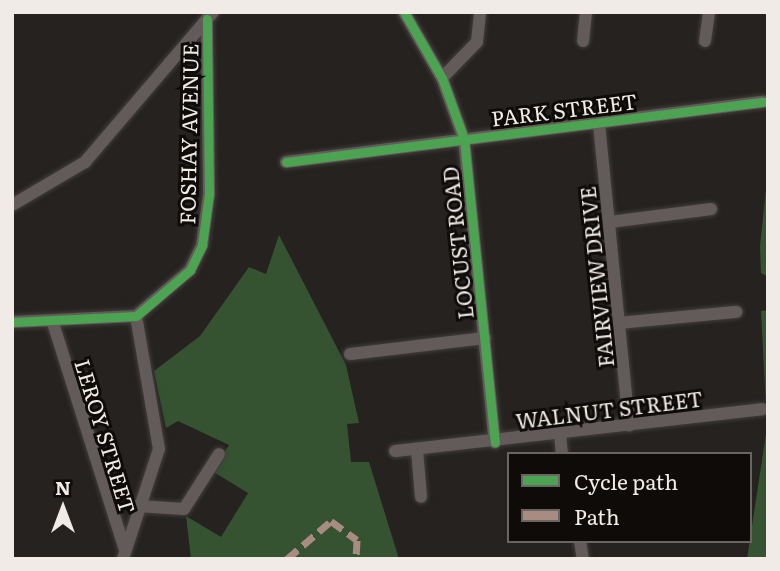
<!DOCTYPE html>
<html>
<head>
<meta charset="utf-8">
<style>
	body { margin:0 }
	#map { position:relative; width:780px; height:571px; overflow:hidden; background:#25221f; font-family:Literata,serif }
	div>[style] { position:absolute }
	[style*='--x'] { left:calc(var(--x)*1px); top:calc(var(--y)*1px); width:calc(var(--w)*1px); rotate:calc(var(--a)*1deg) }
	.forest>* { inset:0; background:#355331 }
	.roads { filter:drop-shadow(0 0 2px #413e3c) drop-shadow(0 0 2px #413e3c) }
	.minor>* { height:12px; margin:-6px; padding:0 6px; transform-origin:6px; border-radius:6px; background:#635b5a }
	.quiet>* { height:7px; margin-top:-3.5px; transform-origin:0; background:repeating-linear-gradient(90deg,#a88b81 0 14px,transparent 0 21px) }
	.cycleway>* { height:9px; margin:-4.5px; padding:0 4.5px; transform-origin:4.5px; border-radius:4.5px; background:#4ca352 }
	span { translate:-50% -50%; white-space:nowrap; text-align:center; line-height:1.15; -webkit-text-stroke:6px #0e0b09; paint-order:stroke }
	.street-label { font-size:21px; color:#f0ebe7 }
	.frame { position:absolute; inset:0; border:14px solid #f0ebe7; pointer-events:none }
	.legend { position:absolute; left:507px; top:452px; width:245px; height:91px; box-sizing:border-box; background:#0e0b09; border:2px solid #686562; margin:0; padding:9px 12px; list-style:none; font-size:21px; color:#f0ebe7 }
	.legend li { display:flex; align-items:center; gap:14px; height:35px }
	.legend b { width:35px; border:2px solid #686562 }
	.north { position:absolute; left:28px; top:473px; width:70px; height:70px; -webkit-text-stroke:5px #0e0b09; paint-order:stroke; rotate:0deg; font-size:19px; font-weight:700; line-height:28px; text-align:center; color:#f0ebe7 }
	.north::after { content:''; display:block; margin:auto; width:24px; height:32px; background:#f0ebe7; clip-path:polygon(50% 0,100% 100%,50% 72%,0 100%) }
</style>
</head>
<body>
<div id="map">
	<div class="forest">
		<div style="clip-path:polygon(768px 170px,768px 277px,761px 273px,760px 246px)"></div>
		<div style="clip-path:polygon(279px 235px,346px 365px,359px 423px,347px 424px,351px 462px,369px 462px,399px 559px,191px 559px,186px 516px,221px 537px,248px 493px,212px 471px,229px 445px,178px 421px,166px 428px,154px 371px,200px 336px,249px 267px,266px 274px)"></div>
		<div style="clip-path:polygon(768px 310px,768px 559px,747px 559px,767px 427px,761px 311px)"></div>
	</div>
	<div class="roads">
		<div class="minor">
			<div style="--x:404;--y:12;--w:76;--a:60.1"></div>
			<div style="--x:442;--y:78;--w:65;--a:70.2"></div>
			<div style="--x:464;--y:139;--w:305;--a:84.2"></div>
			<div style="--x:583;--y:41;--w:29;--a:-84"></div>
			<div style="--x:705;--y:41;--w:29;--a:-82"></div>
			<div style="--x:442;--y:78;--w:50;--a:-45.8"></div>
			<div style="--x:477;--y:42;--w:30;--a:-84"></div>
			<div style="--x:599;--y:124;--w:303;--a:84.3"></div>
			<div style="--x:286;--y:162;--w:481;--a:-7.2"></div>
			<div style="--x:12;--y:205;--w:85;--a:-30.5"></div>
			<div style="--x:85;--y:162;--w:197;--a:-49.5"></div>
			<div style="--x:610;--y:222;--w:102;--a:-7.3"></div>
			<div style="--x:12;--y:322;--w:124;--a:-2.8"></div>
			<div style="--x:136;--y:316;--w:71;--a:-40.4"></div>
			<div style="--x:190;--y:270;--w:28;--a:-64"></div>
			<div style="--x:202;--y:245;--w:51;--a:-82.2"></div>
			<div style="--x:209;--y:194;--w:175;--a:-90.7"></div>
			<div style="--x:53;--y:323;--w:235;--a:72.4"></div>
			<div style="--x:619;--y:323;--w:118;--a:-5.4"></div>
			<div style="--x:350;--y:354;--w:136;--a:-6.8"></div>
			<div style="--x:560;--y:435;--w:19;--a:84"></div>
			<div style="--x:417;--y:450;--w:47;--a:85.1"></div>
			<div style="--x:395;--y:451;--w:370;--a:-6.5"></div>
			<div style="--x:137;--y:506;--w:47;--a:3.7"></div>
			<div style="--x:184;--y:509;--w:65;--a:-57.5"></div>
			<div style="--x:580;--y:541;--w:18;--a:81"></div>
			<div style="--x:123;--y:559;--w:116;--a:-71.9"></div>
			<div style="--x:159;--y:449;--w:135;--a:-99.8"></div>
		</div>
	</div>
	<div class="quiet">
		<div style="--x:287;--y:559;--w:58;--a:-40.8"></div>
		<div style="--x:331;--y:521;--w:32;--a:36"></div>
		<div style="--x:357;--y:540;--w:19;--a:93"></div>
	</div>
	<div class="cycleway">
		<div style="--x:404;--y:12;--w:76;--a:60.1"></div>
		<div style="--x:442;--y:78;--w:65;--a:70.2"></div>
		<div style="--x:464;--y:139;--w:305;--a:84.2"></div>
		<div style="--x:286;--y:162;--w:481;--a:-7.2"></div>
		<div style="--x:12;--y:322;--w:124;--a:-2.8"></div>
		<div style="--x:136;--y:316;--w:71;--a:-40.4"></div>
		<div style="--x:190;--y:270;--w:28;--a:-64"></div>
		<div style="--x:202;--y:245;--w:51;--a:-82.2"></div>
		<div style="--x:209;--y:194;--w:175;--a:-90.7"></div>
	</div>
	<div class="street-label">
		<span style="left:564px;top:109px;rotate:-7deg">PARK STREET</span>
		<span style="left:188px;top:134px;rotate:-89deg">FOSHAY AVENUE</span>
		<span style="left:457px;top:243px;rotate:-96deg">LOCUST ROAD</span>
		<span style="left:596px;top:277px;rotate:-96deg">FAIRVIEW DRIVE</span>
		<span style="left:609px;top:409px;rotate:-7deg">WALNUT STREET</span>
		<span style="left:106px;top:436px;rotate:73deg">LEROY STREET</span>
	</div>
	<div class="frame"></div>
	<ul class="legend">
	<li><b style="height:9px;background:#4ca352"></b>Cycle path</li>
	<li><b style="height:9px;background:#a88b81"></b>Path</li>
	</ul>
	<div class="north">N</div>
</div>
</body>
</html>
